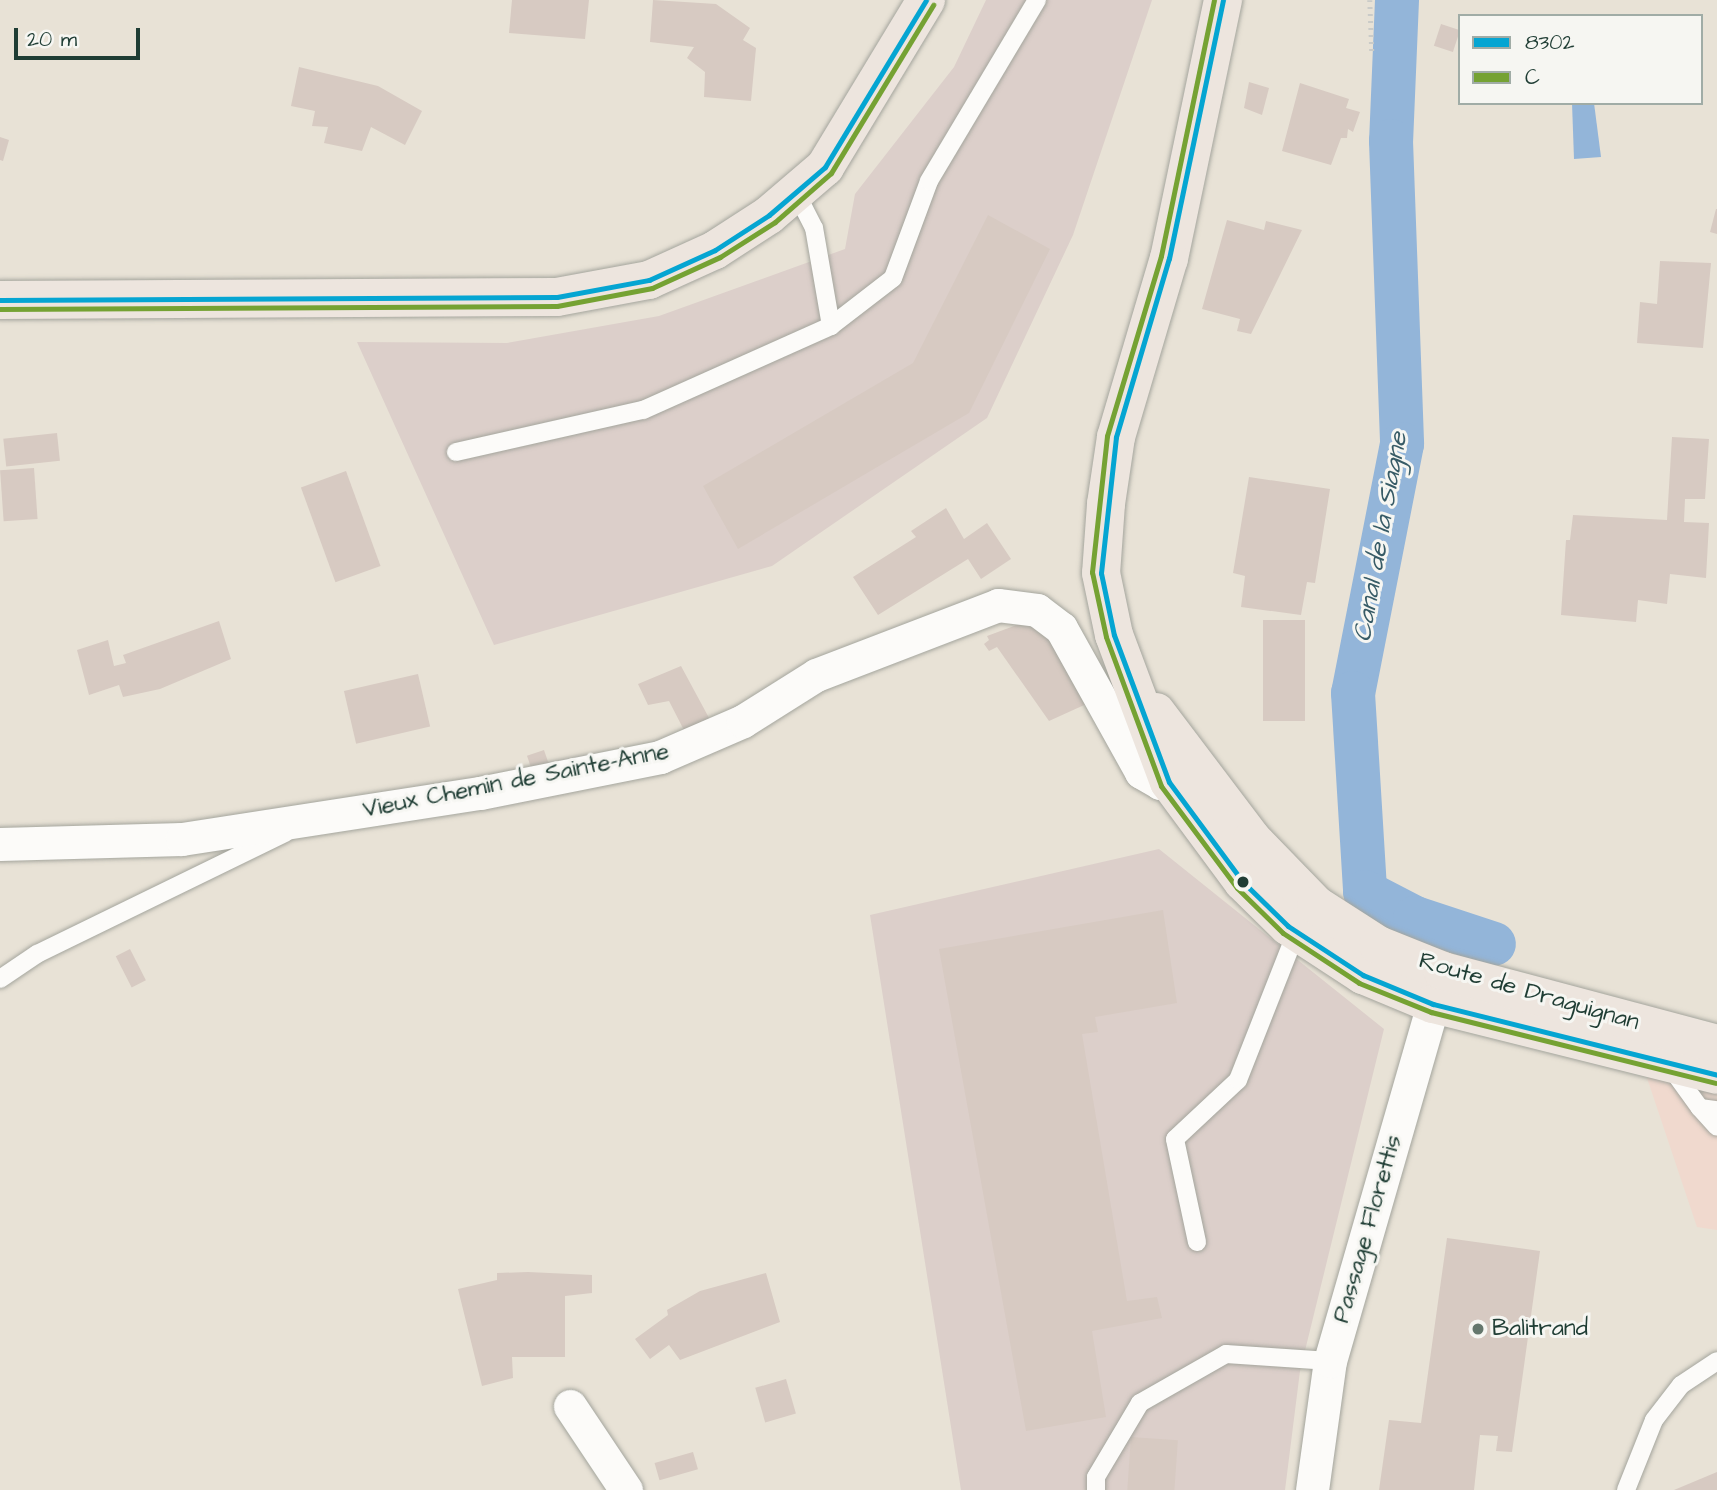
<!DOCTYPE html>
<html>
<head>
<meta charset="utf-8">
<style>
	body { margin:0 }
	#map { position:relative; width:1717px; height:1490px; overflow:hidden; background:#e8e2d6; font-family:"Architects Daughter",sans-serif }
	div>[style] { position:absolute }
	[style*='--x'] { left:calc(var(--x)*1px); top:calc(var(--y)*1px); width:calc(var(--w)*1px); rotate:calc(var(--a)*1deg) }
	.built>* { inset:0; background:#f0d9ce }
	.industrial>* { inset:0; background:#dccfca }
	.water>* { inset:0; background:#93b5d9 }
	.canal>* { height:44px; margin:-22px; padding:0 22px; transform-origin:22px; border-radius:22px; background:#93b5d9 }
	.building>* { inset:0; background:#d7cac2; transform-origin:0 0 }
	.path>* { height:4.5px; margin-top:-2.25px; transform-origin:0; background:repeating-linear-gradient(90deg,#cacbc8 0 2px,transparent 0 7px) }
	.roads { filter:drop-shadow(0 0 2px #a4a59d) drop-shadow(0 0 2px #a4a59d) }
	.service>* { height:18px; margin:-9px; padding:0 9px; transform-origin:9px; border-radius:9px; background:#fcfbf9 }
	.minor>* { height:33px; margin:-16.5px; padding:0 16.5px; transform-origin:16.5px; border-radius:16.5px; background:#fcfbf9 }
	.primary>* { height:38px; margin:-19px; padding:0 19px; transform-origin:19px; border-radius:19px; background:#ede5de }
	.bus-1>* { height:5px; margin:-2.5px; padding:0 2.5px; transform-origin:2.5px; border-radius:2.5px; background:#05a5d2 }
	.bus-2>* { height:5px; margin:-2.5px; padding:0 2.5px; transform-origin:2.5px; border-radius:2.5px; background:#75a233 }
	.dots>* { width:19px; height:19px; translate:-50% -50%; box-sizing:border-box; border:4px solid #f6f6f2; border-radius:50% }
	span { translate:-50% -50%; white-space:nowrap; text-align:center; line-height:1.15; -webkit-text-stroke:6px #f6f6f2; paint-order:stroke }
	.street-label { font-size:24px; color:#1f3d34 }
	.poi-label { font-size:24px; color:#1f3d34 }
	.left { translate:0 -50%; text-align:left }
	.water-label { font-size:26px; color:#375b66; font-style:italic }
	.legend { position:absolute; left:1458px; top:14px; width:245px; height:91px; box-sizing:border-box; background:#f6f6f2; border:2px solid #a0aca6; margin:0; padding:9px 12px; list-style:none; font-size:21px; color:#1f3d34 }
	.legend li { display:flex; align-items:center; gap:14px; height:35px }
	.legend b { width:35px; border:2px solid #a0aca6 }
	.scale { position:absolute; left:14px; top:28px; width:126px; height:32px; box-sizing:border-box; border:4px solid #1f3d34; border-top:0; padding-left:9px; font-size:21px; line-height:24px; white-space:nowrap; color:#1f3d34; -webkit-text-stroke:5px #f6f6f2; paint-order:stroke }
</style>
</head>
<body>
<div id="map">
	<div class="built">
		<div style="clip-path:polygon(1717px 1068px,1717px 1230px,1697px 1227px,1647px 1078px)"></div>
	</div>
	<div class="industrial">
		<div style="clip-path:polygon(986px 0,1152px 0,1073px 235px,987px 418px,772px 566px,494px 645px,357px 342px,507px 343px,659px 316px,845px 249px,855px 194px,954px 67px)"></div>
		<div style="clip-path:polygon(1159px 849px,1384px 1029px,1300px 1371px,1285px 1490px,961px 1490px,870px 915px)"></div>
	</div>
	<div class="water">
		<div style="clip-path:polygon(1572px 103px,1594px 103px,1601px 157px,1574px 159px)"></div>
	</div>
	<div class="canal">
		<div style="--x:1397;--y:0;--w:141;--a:92.4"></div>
		<div style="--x:1391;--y:141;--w:303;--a:87.9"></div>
		<div style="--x:1402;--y:444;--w:254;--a:101.1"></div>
		<div style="--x:1353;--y:693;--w:199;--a:86.5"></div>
		<div style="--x:1365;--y:892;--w:56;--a:27.5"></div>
		<div style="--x:1415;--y:918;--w:83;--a:18.2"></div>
	</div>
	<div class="building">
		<div style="clip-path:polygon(512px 0,589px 0,585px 39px,509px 33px)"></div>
		<div style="clip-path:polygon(653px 0,716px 4px,750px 28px,743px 40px,756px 48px,751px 101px,704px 97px,705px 72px,687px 58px,694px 47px,650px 42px)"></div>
		<div style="left:1441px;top:24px;width:20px;height:23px;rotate:18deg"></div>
		<div style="clip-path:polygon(299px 67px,378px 86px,422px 111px,405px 145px,371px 127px,362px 151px,324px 143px,328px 127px,312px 126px,315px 111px,291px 106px)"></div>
		<div style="clip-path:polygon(1249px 82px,1269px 88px,1262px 115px,1244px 108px)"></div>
		<div style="clip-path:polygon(1300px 83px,1349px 99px,1346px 108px,1360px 112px,1353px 132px,1348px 129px,1347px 138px,1341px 138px,1331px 165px,1282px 151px)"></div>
		<div style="clip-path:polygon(0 137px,9px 140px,3px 161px,0 160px)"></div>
		<div style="clip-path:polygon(1716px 209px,1717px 209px,1717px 234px,1710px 232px)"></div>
		<div style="clip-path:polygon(988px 215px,1050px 249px,969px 413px,738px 549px,703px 486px,913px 363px)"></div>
		<div style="clip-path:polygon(1227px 220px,1264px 230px,1266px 221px,1302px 230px,1251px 334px,1237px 331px,1240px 319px,1202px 309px)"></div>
		<div style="clip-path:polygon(1660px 261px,1711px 263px,1703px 348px,1637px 343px,1640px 302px,1657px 304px)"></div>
		<div style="left:57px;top:433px;width:28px;height:54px;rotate:84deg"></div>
		<div style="clip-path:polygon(1672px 437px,1709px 439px,1705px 499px,1685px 499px,1684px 522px,1709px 523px,1706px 578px,1670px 574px,1667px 604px,1638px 600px,1636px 622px,1561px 615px,1566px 540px,1570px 540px,1573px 515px,1667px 520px)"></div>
		<div style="left:34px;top:468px;width:51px;height:34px;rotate:86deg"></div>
		<div style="left:346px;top:471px;width:101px;height:48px;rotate:70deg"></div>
		<div style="clip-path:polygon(1249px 477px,1330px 489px,1315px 583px,1307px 582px,1301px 615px,1241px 607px,1245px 576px,1233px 573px)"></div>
		<div style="clip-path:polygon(946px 508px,964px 539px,987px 523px,1011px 559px,981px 579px,968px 559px,878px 615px,853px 577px,916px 537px,911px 531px)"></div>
		<div style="left:1263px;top:620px;width:42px;height:101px"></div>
		<div style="clip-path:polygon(219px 621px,231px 659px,160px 689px,123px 697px,119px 685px,89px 695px,77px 650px,108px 640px,114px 666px,126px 663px,123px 655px)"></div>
		<div style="clip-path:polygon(1022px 623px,1049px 628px,1093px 701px,1049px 721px,997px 647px,989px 651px,984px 644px,989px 640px,987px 636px)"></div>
		<div style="clip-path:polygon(681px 666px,715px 729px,688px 738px,669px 701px,648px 705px,638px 684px)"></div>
		<div style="left:418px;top:674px;width:54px;height:76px;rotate:77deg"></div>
		<div style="left:544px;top:750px;width:18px;height:18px;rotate:71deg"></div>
		<div style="clip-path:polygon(1163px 910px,1177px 1003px,1095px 1017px,1098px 1032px,1082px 1034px,1127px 1301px,1157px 1297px,1162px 1318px,1092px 1331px,1106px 1417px,1026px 1431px,939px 949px)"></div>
		<div style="left:130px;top:949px;width:35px;height:16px;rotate:63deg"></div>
		<div style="clip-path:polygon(1447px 1238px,1540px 1251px,1512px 1452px,1496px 1451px,1498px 1436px,1480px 1435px,1474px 1490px,1379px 1490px,1389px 1420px,1421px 1423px)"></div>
		<div style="clip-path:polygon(528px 1272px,592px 1275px,592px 1293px,565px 1296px,565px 1357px,512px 1357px,513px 1378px,482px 1386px,458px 1289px,497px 1280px,497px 1273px)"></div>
		<div style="clip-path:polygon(766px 1273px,780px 1322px,680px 1360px,669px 1345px,650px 1359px,635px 1339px,668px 1315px,667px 1310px,700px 1291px)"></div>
		<div style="left:786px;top:1379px;width:36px;height:32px;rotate:74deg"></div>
		<div style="left:1131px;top:1437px;width:47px;height:53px;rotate:4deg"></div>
		<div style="left:693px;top:1452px;width:18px;height:40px;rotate:74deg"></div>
		<div style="clip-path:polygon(1717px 1472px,1717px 1490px,1674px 1490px)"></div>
	</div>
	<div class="path">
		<div style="--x:1370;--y:0;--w:51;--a:87.8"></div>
	</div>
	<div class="roads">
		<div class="service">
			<div style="--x:831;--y:326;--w:78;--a:-37.7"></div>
			<div style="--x:893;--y:278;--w:103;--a:-69.6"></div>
			<div style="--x:929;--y:181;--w:211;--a:-59.2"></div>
			<div style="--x:456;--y:452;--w:192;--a:-12.7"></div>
			<div style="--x:643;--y:410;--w:206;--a:-24.1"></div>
			<div style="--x:831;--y:326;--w:99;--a:-99.8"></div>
			<div style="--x:814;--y:228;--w:39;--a:-117"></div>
			<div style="--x:0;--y:979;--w:45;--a:-34"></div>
			<div style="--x:37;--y:954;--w:276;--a:-26"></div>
			<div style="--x:1671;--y:1068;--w:49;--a:54.1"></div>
			<div style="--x:1700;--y:1108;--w:17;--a:7"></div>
			<div style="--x:1700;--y:1108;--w:25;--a:48"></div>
			<div style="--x:1197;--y:1242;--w:105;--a:-102.1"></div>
			<div style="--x:1175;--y:1139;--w:86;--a:-43.1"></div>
			<div style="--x:1238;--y:1080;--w:161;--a:-68.5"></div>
			<div style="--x:1096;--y:1490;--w:13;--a:-90"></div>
			<div style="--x:1096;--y:1477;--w:86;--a:-59.3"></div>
			<div style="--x:1140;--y:1403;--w:99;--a:-29.7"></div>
			<div style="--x:1226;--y:1354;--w:104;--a:3.9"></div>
			<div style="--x:1626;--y:1490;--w:75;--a:-68.2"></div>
			<div style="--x:1654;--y:1420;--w:44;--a:-52.4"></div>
			<div style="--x:1681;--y:1385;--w:43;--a:-33.7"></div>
		</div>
		<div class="minor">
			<div style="--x:0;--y:844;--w:182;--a:-1.6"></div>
			<div style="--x:182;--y:839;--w:302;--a:-8.8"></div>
			<div style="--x:480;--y:793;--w:184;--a:-11.3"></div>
			<div style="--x:660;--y:757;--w:90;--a:-23.4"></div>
			<div style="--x:743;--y:721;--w:86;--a:-32.2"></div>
			<div style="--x:816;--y:675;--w:195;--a:-21"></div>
			<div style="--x:998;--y:605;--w:39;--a:7"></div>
			<div style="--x:1037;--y:610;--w:30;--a:37"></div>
			<div style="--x:1061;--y:628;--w:165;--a:60.9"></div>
			<div style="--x:1141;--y:772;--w:22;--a:30"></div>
			<div style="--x:1160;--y:783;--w:28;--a:-8"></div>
			<div style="--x:570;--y:1406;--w:101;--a:56.3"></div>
			<div style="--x:1312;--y:1490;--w:130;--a:-82.1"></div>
			<div style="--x:1330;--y:1361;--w:396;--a:-73.9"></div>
		</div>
		<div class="primary">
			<div style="--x:1223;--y:0;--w:264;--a:101.8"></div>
			<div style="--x:1169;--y:258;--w:187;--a:106.5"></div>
			<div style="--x:1116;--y:437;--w:68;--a:98.5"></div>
			<div style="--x:1106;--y:504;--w:69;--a:94.1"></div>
			<div style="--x:1101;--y:573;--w:63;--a:78.2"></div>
			<div style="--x:1114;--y:635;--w:157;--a:69.5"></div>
			<div style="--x:1169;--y:782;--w:124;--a:53.5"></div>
			<div style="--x:1243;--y:882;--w:63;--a:44.4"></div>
			<div style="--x:1288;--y:926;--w:90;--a:33.2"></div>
			<div style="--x:1363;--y:975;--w:76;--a:22.5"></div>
			<div style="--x:1433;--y:1004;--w:293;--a:14"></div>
			<div style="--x:0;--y:300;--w:557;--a:-0.31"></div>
			<div style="--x:557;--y:297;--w:94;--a:-10.5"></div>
			<div style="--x:649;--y:280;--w:72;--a:-24.4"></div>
			<div style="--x:715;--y:250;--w:64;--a:-32.9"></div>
			<div style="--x:769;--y:215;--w:74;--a:-40.6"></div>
			<div style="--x:825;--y:167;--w:195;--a:-58.8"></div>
			<div style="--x:1156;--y:712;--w:159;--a:52.9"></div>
			<div style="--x:1252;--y:839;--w:92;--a:45.9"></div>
			<div style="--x:1316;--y:905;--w:74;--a:32.8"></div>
			<div style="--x:1378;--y:945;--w:70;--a:21.8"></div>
			<div style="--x:1443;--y:971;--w:284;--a:14.9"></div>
		</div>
	</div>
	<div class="bus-1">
		<div style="--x:1223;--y:0;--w:264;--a:101.8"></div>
		<div style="--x:1169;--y:258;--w:187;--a:106.5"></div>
		<div style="--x:1116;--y:437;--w:137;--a:96.3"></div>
		<div style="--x:1101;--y:573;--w:63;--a:78.2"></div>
		<div style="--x:1114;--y:635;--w:157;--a:69.5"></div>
		<div style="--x:1169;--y:782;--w:124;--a:53.5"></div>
		<div style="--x:1243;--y:882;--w:63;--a:44.4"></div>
		<div style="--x:1288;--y:926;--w:90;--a:33.2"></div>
		<div style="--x:1363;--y:975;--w:76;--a:22.5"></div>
		<div style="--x:1433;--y:1004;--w:293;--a:14"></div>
		<div style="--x:0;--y:300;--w:557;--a:-0.31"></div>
		<div style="--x:557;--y:297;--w:94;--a:-10.5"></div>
		<div style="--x:649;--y:280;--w:72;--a:-24.4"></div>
		<div style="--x:715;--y:250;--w:64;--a:-32.9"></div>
		<div style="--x:769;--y:215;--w:74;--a:-40.6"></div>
		<div style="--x:825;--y:167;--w:195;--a:-58.8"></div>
	</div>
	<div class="bus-2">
		<div style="--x:1214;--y:0;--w:261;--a:101.7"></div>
		<div style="--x:1161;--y:256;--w:188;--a:106.7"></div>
		<div style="--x:1107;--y:436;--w:137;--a:96.3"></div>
		<div style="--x:1092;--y:572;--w:66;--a:77.8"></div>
		<div style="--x:1106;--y:637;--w:159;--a:69.7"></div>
		<div style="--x:1161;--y:786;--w:127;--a:53.3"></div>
		<div style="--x:1237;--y:888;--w:64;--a:44.4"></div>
		<div style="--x:1283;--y:933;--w:91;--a:33.3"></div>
		<div style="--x:1359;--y:983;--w:78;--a:21.9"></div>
		<div style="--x:1431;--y:1012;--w:293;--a:14"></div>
		<div style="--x:0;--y:309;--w:557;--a:-0.31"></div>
		<div style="--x:557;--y:306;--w:97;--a:-10.7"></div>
		<div style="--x:652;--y:288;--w:75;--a:-24.5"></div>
		<div style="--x:720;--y:257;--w:65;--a:-32.5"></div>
		<div style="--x:775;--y:222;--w:74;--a:-41.2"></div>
		<div style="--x:831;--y:173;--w:197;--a:-58.7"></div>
	</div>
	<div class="dots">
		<div style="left:1243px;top:882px;background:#1f3d34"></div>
		<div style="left:1478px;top:1329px;background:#65776d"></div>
	</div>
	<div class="street-label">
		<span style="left:516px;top:781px;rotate:-11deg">Vieux Chemin de Sainte-Anne</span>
		<span style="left:1529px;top:992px;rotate:16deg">Route de Draguignan</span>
		<span style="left:1368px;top:1229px;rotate:-74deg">Passage Florettis</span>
	</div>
	<div class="poi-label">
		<span class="left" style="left:1492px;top:1329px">Balitrand</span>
	</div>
	<div class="water-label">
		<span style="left:1381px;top:537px;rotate:-80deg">Canal de la Siagne</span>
	</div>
	<ul class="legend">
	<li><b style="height:9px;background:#05a5d2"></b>8302</li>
	<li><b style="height:9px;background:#75a233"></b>C</li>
	</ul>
	<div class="scale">20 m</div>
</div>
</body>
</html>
